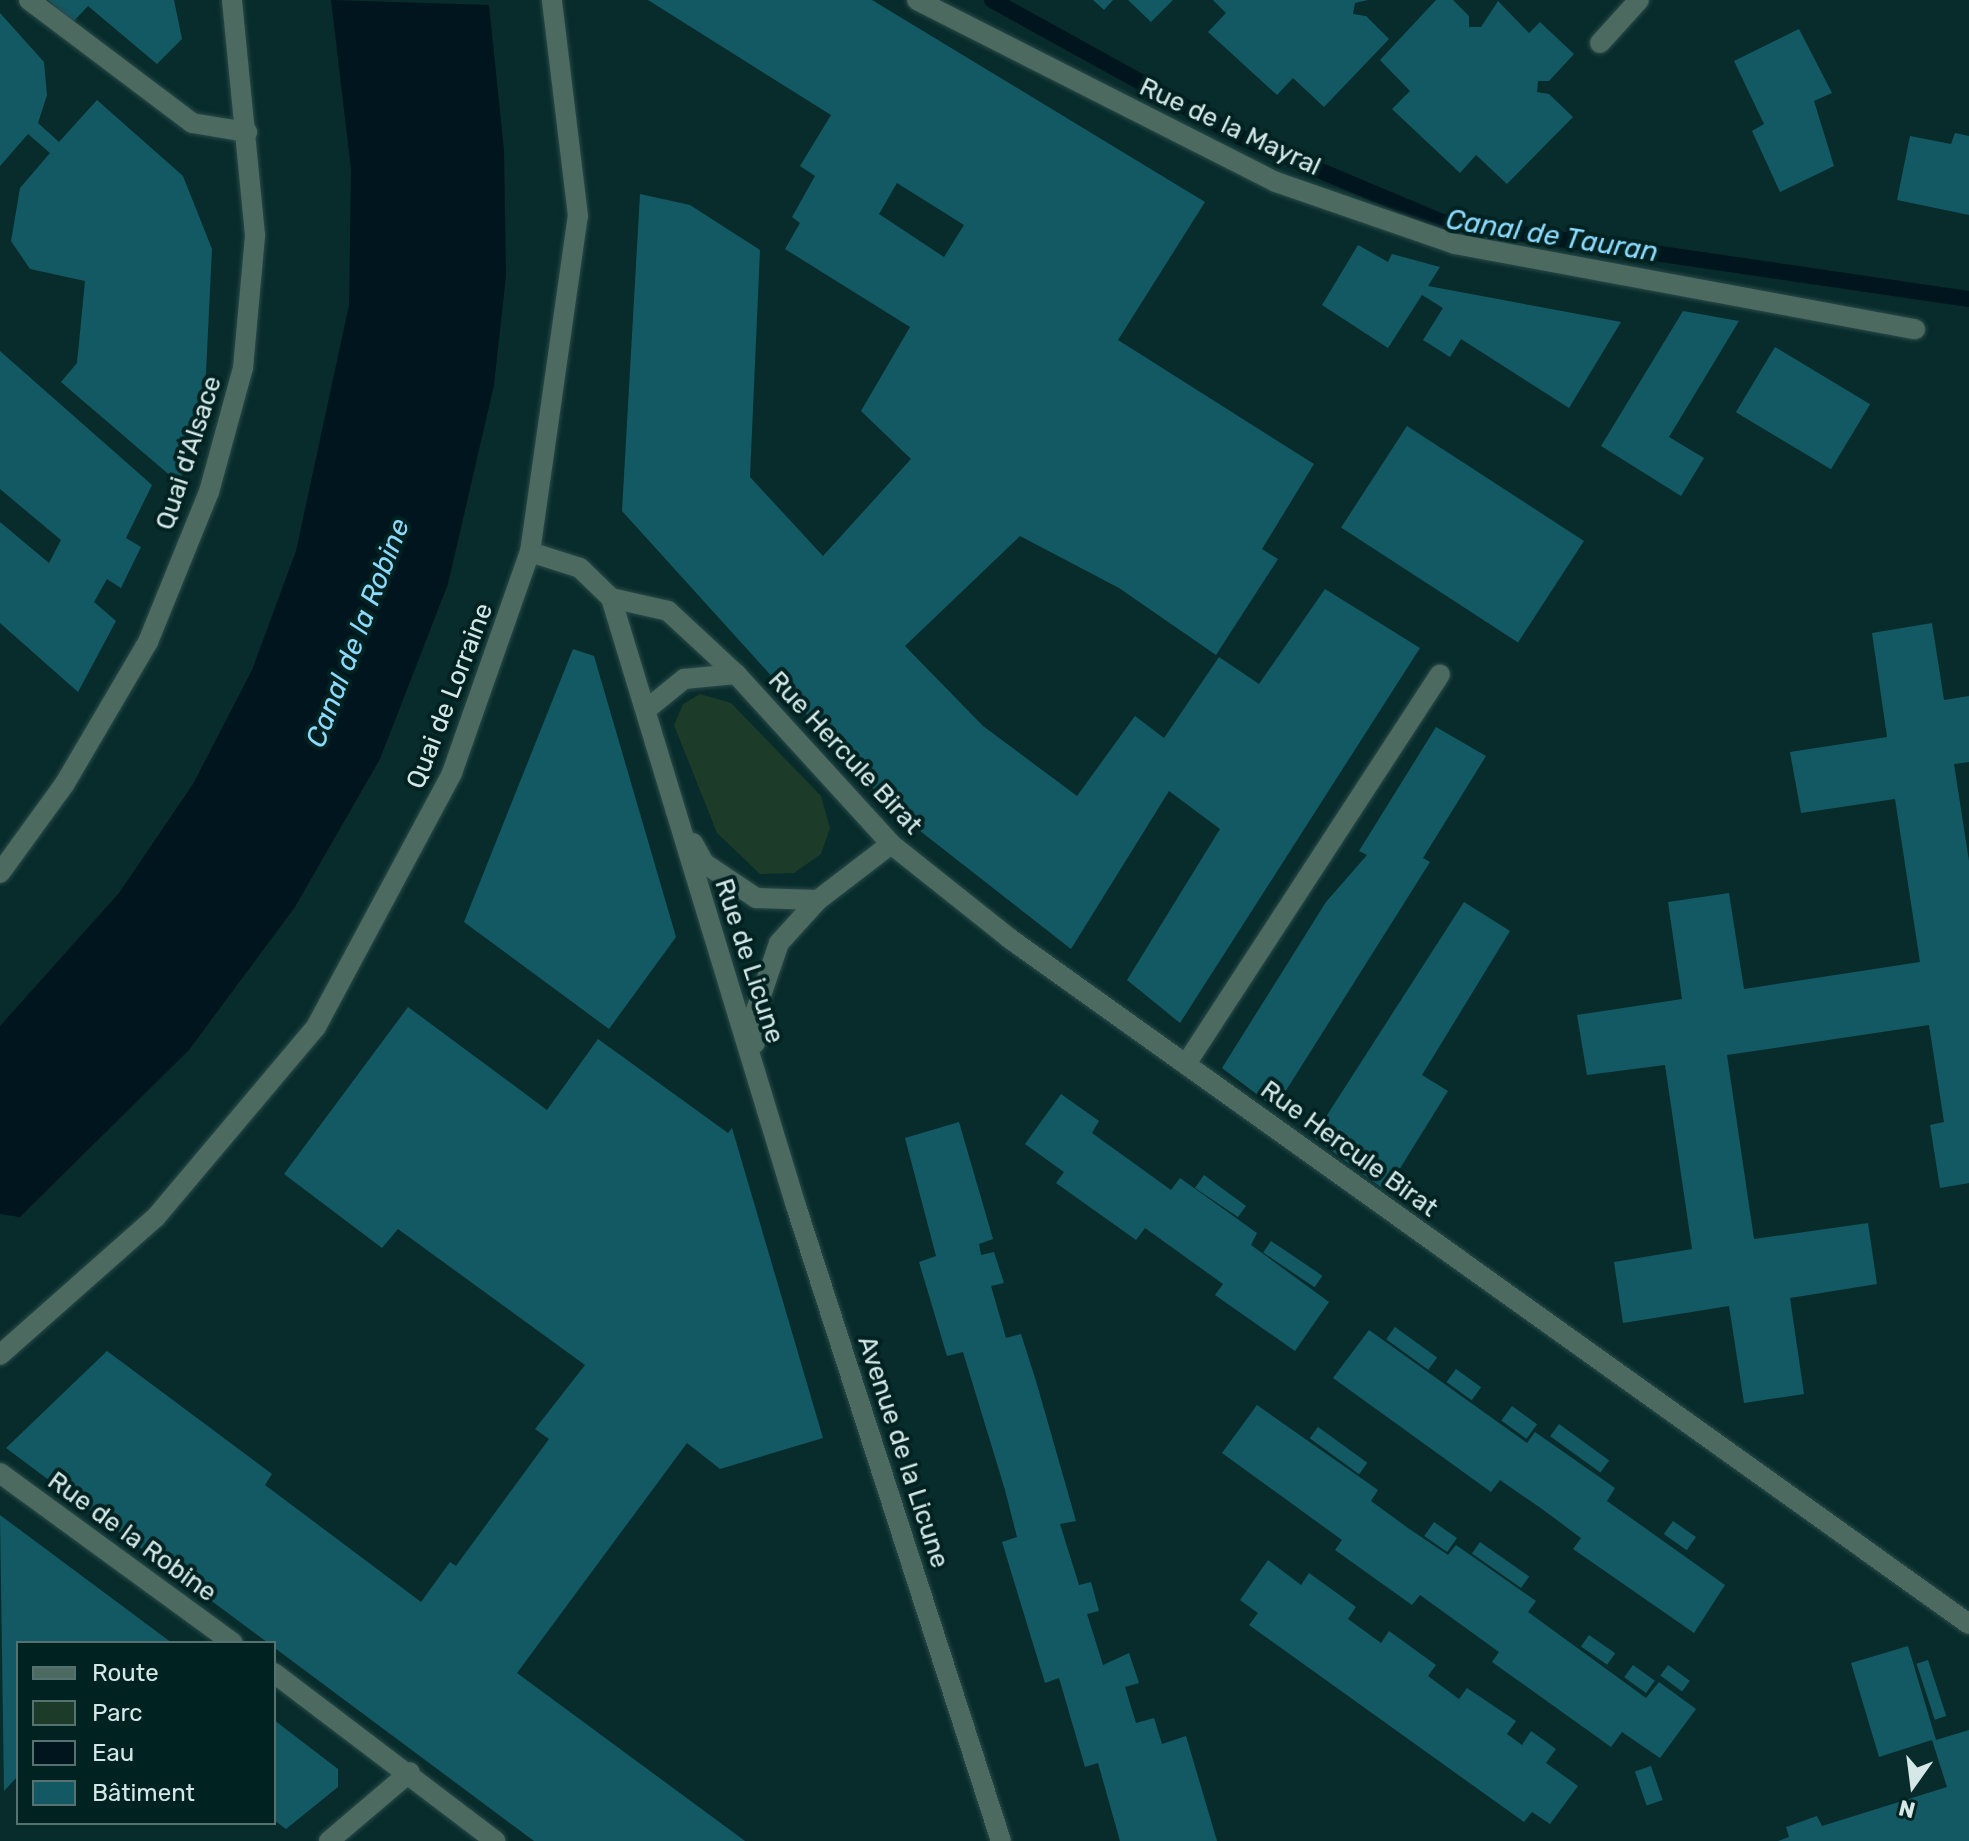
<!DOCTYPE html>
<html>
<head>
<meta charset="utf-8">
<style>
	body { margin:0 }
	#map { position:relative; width:1969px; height:1841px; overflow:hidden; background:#082c2b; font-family:Rubik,sans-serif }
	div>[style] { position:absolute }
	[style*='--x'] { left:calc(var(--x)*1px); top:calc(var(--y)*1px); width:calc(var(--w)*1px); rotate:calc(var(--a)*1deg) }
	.green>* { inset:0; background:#1c3b28 }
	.water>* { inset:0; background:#01151e }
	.stream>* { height:16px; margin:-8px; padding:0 8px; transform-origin:8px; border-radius:8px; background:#01151e }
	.building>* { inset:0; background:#135964; transform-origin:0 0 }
	.roads { filter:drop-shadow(0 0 2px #294a49) drop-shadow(0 0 2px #294a49) }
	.minor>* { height:20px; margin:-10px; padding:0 10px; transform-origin:10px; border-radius:10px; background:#4c6a60 }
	span { translate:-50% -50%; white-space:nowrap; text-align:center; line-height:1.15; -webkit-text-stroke:8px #002221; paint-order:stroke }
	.street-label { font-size:26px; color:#d5e8e7 }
	.water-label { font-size:28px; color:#8cdafe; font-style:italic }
	.legend { position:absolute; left:16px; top:1641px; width:260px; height:184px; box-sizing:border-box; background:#002221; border:2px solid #557170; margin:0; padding:10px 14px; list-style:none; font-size:24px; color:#d5e8e7 }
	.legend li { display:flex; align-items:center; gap:16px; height:40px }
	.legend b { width:40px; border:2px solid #557170 }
	.north { position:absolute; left:1873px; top:1745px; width:80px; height:80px; -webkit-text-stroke:6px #002221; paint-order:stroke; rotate:194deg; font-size:22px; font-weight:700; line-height:32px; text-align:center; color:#d5e8e7 }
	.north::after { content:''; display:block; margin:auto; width:28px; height:36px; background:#d5e8e7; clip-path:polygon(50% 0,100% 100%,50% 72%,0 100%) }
</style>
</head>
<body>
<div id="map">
	<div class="green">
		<div style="clip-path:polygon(700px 694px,731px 703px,821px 796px,830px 828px,821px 854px,794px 873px,760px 874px,717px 833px,674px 725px,683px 704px)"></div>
	</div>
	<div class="water">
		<div style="clip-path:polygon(331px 0,489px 5px,504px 150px,506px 276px,494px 385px,448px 584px,380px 759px,295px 907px,189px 1050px,20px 1217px,0 1214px,0 1026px,119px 893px,193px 784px,252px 670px,296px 551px,349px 305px,351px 169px)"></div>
	</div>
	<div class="stream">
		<div style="--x:992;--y:0;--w:283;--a:28.9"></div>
		<div style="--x:1240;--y:137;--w:219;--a:22.8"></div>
		<div style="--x:1442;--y:222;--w:533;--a:8.31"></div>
	</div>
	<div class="building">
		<div style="clip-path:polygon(48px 0,174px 0,182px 39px,157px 64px,88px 6px,73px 22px)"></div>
		<div style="clip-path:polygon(evenodd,648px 0,872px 0,1205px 202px,1118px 340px,1314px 464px,1262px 549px,1278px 559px,1216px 655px,1119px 588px,1020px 536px,905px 646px,983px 726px,1077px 796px,1135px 716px,1164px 738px,1219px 657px,1259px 684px,1325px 589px,1420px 648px,1180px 1023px,1127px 980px,1220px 829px,1169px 791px,1071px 949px,892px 809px,622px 511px,640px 194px,690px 205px,760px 250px,750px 477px,823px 556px,911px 459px,861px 411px,910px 327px,785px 249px,800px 223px,792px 217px,815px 176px,800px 166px,831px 115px,648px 0,897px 183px,964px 225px,944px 257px,879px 214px,897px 183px)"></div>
		<div style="clip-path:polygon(1093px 0,1113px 0,1104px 10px)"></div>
		<div style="clip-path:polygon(1128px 0,1173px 0,1151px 22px)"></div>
		<div style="clip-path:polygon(1213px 0,1368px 0,1355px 3px,1353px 14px,1366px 16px,1389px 39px,1324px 107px,1293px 78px,1277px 95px,1208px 32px,1226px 13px)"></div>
		<div style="clip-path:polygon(1436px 0,1453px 0,1469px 16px,1469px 27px,1481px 27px,1498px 1px,1529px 33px,1540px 22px,1574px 54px,1549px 81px,1538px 81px,1537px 92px,1549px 94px,1573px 117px,1507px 184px,1476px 155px,1460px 173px,1392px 109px,1410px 91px,1380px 60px)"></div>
		<div style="clip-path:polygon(0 13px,44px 62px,47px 95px,38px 123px,59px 142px,97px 100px,183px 176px,212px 249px,206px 373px,180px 484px,61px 382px,77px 363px,85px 281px,30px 269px,11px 241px,20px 188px,50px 153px,28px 134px,0 166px)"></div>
		<div style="clip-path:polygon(1799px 29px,1832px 93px,1814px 101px,1834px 166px,1780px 192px,1752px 131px,1764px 124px,1734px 61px)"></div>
		<div style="clip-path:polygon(1955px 133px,1969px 136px,1969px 215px,1897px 200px,1910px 136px,1951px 144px)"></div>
		<div style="clip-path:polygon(1358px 245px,1388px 262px,1392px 254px,1440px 267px,1428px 286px,1621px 322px,1569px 408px,1461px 339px,1450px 357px,1423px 340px,1443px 308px,1422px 295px,1388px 348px,1322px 305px)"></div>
		<div style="clip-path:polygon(1683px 311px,1739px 321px,1669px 437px,1704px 458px,1681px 496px,1601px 446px)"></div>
		<div style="left:1775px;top:347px;width:111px;height:76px;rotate:31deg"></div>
		<div style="clip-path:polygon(0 351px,152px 485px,126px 538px,141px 547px,121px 588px,107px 579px,94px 602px,116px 621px,78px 692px,0 623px,0 522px,49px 563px,61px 540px,0 489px)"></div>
		<div style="left:1407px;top:426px;width:211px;height:121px;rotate:33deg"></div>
		<div style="clip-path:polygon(1932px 623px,1944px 700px,1969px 696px,1969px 762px,1954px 764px,1969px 861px,1969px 1183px,1940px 1188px,1930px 1125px,1944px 1122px,1929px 1025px,1727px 1055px,1754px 1239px,1868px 1223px,1877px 1284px,1790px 1298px,1804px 1394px,1744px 1403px,1729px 1306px,1623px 1323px,1614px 1262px,1692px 1249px,1665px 1065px,1587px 1075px,1577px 1015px,1682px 999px,1668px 902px,1729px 893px,1744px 989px,1920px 962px,1895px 799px,1801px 813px,1790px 752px,1887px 737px,1872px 633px)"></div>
		<div style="clip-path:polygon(573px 649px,594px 656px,676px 937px,609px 1029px,464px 922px)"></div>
		<div style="clip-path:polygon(1436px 727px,1486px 756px,1423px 858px,1430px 862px,1275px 1108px,1222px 1068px,1326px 902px,1367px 855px,1359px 851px)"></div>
		<div style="clip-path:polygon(1464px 902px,1510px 931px,1422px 1075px,1448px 1091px,1386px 1191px,1313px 1137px)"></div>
		<div style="clip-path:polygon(408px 1007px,547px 1110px,598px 1039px,728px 1133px,732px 1128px,823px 1438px,720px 1469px,687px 1443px,517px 1673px,745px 1841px,534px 1841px,6px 1448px,107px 1351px,272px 1474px,265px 1485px,421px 1602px,450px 1562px,456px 1566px,549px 1439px,535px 1429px,585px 1365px,398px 1229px,382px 1248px,284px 1174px)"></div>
		<div style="clip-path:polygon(1061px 1094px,1099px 1121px,1092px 1133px,1171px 1190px,1180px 1178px,1257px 1233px,1251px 1245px,1329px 1302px,1295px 1351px,1215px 1295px,1223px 1284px,1145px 1228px,1136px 1240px,1056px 1183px,1064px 1172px,1025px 1144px)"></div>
		<div style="clip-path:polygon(959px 1122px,993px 1239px,979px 1244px,981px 1255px,994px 1252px,1004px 1283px,991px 1286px,1006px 1338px,1021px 1334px,1036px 1381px,1076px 1521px,1060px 1524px,1079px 1585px,1091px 1582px,1099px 1611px,1087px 1614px,1103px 1665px,1129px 1653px,1139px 1683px,1125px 1687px,1136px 1723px,1154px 1718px,1162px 1744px,1186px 1736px,1217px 1841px,1120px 1841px,1098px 1763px,1085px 1767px,1059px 1678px,1045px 1683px,1002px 1542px,1017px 1537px,1005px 1490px,963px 1352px,947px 1356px,919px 1262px,936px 1256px,905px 1138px)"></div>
		<div style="clip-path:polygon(1204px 1175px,1246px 1206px,1238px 1217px,1195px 1188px)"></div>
		<div style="left:1271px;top:1241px;width:62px;height:14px;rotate:34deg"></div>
		<div style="left:1395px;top:1327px;width:52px;height:15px;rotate:36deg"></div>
		<div style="clip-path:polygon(1369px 1330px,1527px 1443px,1535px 1432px,1615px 1488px,1607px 1501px,1725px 1585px,1694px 1633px,1573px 1549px,1581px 1538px,1542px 1509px,1500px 1480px,1491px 1492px,1333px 1378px)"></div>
		<div style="left:1456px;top:1369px;width:31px;height:16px;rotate:36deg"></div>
		<div style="clip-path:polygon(1257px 1405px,1378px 1490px,1371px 1501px,1408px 1528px,1448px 1555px,1456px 1545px,1536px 1601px,1528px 1612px,1646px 1698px,1659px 1682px,1696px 1709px,1660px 1758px,1622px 1732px,1611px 1747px,1492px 1662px,1499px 1652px,1420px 1595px,1412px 1605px,1335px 1550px,1342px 1540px,1222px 1453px)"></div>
		<div style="left:1512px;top:1406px;width:31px;height:18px;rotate:36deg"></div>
		<div style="left:1559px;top:1424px;width:62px;height:15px;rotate:36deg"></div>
		<div style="left:1318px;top:1427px;width:61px;height:14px;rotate:36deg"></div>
		<div style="clip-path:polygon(0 1515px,172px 1643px,18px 1643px,18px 1776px,4px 1791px)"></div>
		<div style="left:1673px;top:1521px;width:28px;height:16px;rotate:35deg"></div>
		<div style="left:1434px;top:1522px;width:28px;height:17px;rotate:35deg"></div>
		<div style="left:1480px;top:1542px;width:60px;height:14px;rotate:35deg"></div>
		<div style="clip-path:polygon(1268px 1560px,1301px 1585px,1309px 1573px,1334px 1591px,1356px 1607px,1348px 1619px,1381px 1643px,1389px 1631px,1436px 1665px,1428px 1676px,1459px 1699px,1467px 1688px,1516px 1721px,1507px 1734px,1522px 1745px,1531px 1731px,1556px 1749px,1546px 1763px,1578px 1786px,1550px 1824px,1532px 1812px,1524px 1822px,1249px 1625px,1258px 1613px,1240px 1600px)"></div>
		<div style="left:1589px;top:1635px;width:32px;height:14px;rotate:35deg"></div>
		<div style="clip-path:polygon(1908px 1646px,1936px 1740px,1969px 1730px,1969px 1841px,1778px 1841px,1789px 1837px,1786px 1827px,1817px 1816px,1822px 1826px,1947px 1787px,1932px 1740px,1879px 1757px,1851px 1663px)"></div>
		<div style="left:1928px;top:1660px;width:59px;height:12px;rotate:72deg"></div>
		<div style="left:1633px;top:1665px;width:27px;height:15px;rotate:36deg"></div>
		<div style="left:1668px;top:1665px;width:27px;height:13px;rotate:36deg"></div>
		<div style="clip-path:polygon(274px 1720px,338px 1769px,338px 1787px,286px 1829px,274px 1820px)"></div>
		<div style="left:1651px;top:1766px;width:36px;height:17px;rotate:71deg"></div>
	</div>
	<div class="roads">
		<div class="minor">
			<div style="--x:29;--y:0;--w:204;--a:37"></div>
			<div style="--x:192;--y:123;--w:56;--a:9.3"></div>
			<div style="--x:917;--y:0;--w:402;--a:26.9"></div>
			<div style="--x:1276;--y:182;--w:189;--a:19.1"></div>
			<div style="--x:1455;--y:244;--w:468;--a:10.5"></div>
			<div style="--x:1600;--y:43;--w:58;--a:-47.8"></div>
			<div style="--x:530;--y:552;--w:52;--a:17.7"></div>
			<div style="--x:580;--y:568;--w:43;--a:44.1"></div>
			<div style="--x:611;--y:598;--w:58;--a:12.8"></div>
			<div style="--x:668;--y:611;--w:93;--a:42.8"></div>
			<div style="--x:736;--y:674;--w:230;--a:47.6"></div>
			<div style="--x:891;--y:844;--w:151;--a:38.5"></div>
			<div style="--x:1009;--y:938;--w:1180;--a:35.55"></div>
			<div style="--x:611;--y:598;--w:636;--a:73.08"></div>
			<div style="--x:796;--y:1206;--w:667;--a:72.11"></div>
			<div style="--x:647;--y:709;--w:48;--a:-39"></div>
			<div style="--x:684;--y:679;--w:52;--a:-5.5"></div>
			<div style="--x:693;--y:843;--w:23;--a:61"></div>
			<div style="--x:704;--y:863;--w:63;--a:33.9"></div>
			<div style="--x:756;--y:898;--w:62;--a:1.8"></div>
			<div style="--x:818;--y:900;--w:92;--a:-37.5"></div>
			<div style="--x:0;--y:873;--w:109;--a:-54"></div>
			<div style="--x:64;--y:785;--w:166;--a:-59.6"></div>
			<div style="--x:148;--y:642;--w:162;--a:-67.9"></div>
			<div style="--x:209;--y:492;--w:129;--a:-74.7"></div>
			<div style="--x:243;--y:368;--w:134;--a:-84.8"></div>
			<div style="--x:255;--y:235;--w:236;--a:-95.6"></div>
			<div style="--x:755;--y:1043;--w:24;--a:-95"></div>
			<div style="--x:753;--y:1019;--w:80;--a:-71.1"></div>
			<div style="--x:779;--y:943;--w:58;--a:-47.8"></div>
			<div style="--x:1186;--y:1064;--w:465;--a:-56.9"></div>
			<div style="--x:0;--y:1355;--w:208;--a:-41.5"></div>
			<div style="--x:156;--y:1217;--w:248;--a:-49.9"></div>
			<div style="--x:316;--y:1027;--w:288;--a:-61.8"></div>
			<div style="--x:452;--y:773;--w:234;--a:-70.6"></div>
			<div style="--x:530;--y:552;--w:339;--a:-81.9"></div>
			<div style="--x:578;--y:216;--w:218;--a:-96.9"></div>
			<div style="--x:0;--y:1473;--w:288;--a:36.1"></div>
			<div style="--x:274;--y:1673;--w:278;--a:37.2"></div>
			<div style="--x:329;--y:1841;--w:106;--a:-40.4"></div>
		</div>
	</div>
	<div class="street-label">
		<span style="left:1230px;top:127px;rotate:25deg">Rue de la Mayral</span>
		<span style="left:189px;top:453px;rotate:-72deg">Quai d'Alsace</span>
		<span style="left:450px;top:696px;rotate:-69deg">Quai de Lorraine</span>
		<span style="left:845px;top:753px;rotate:47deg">Rue Hercule Birat</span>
		<span style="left:749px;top:961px;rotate:72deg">Rue de Licune</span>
		<span style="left:1349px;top:1149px;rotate:36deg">Rue Hercule Birat</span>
		<span style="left:903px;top:1452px;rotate:72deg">Avenue de la Licune</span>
		<span style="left:132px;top:1537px;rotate:36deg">Rue de la Robine</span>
	</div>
	<div class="water-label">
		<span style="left:1552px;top:236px;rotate:9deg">Canal de Tauran</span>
		<span style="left:358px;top:633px;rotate:-69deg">Canal de la Robine</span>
	</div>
	<ul class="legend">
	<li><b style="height:10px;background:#4c6a60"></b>Route</li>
	<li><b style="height:22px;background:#1c3b28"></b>Parc</li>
	<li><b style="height:22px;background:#01151e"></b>Eau</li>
	<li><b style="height:22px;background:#135964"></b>Bâtiment</li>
	</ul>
	<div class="north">N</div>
</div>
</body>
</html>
